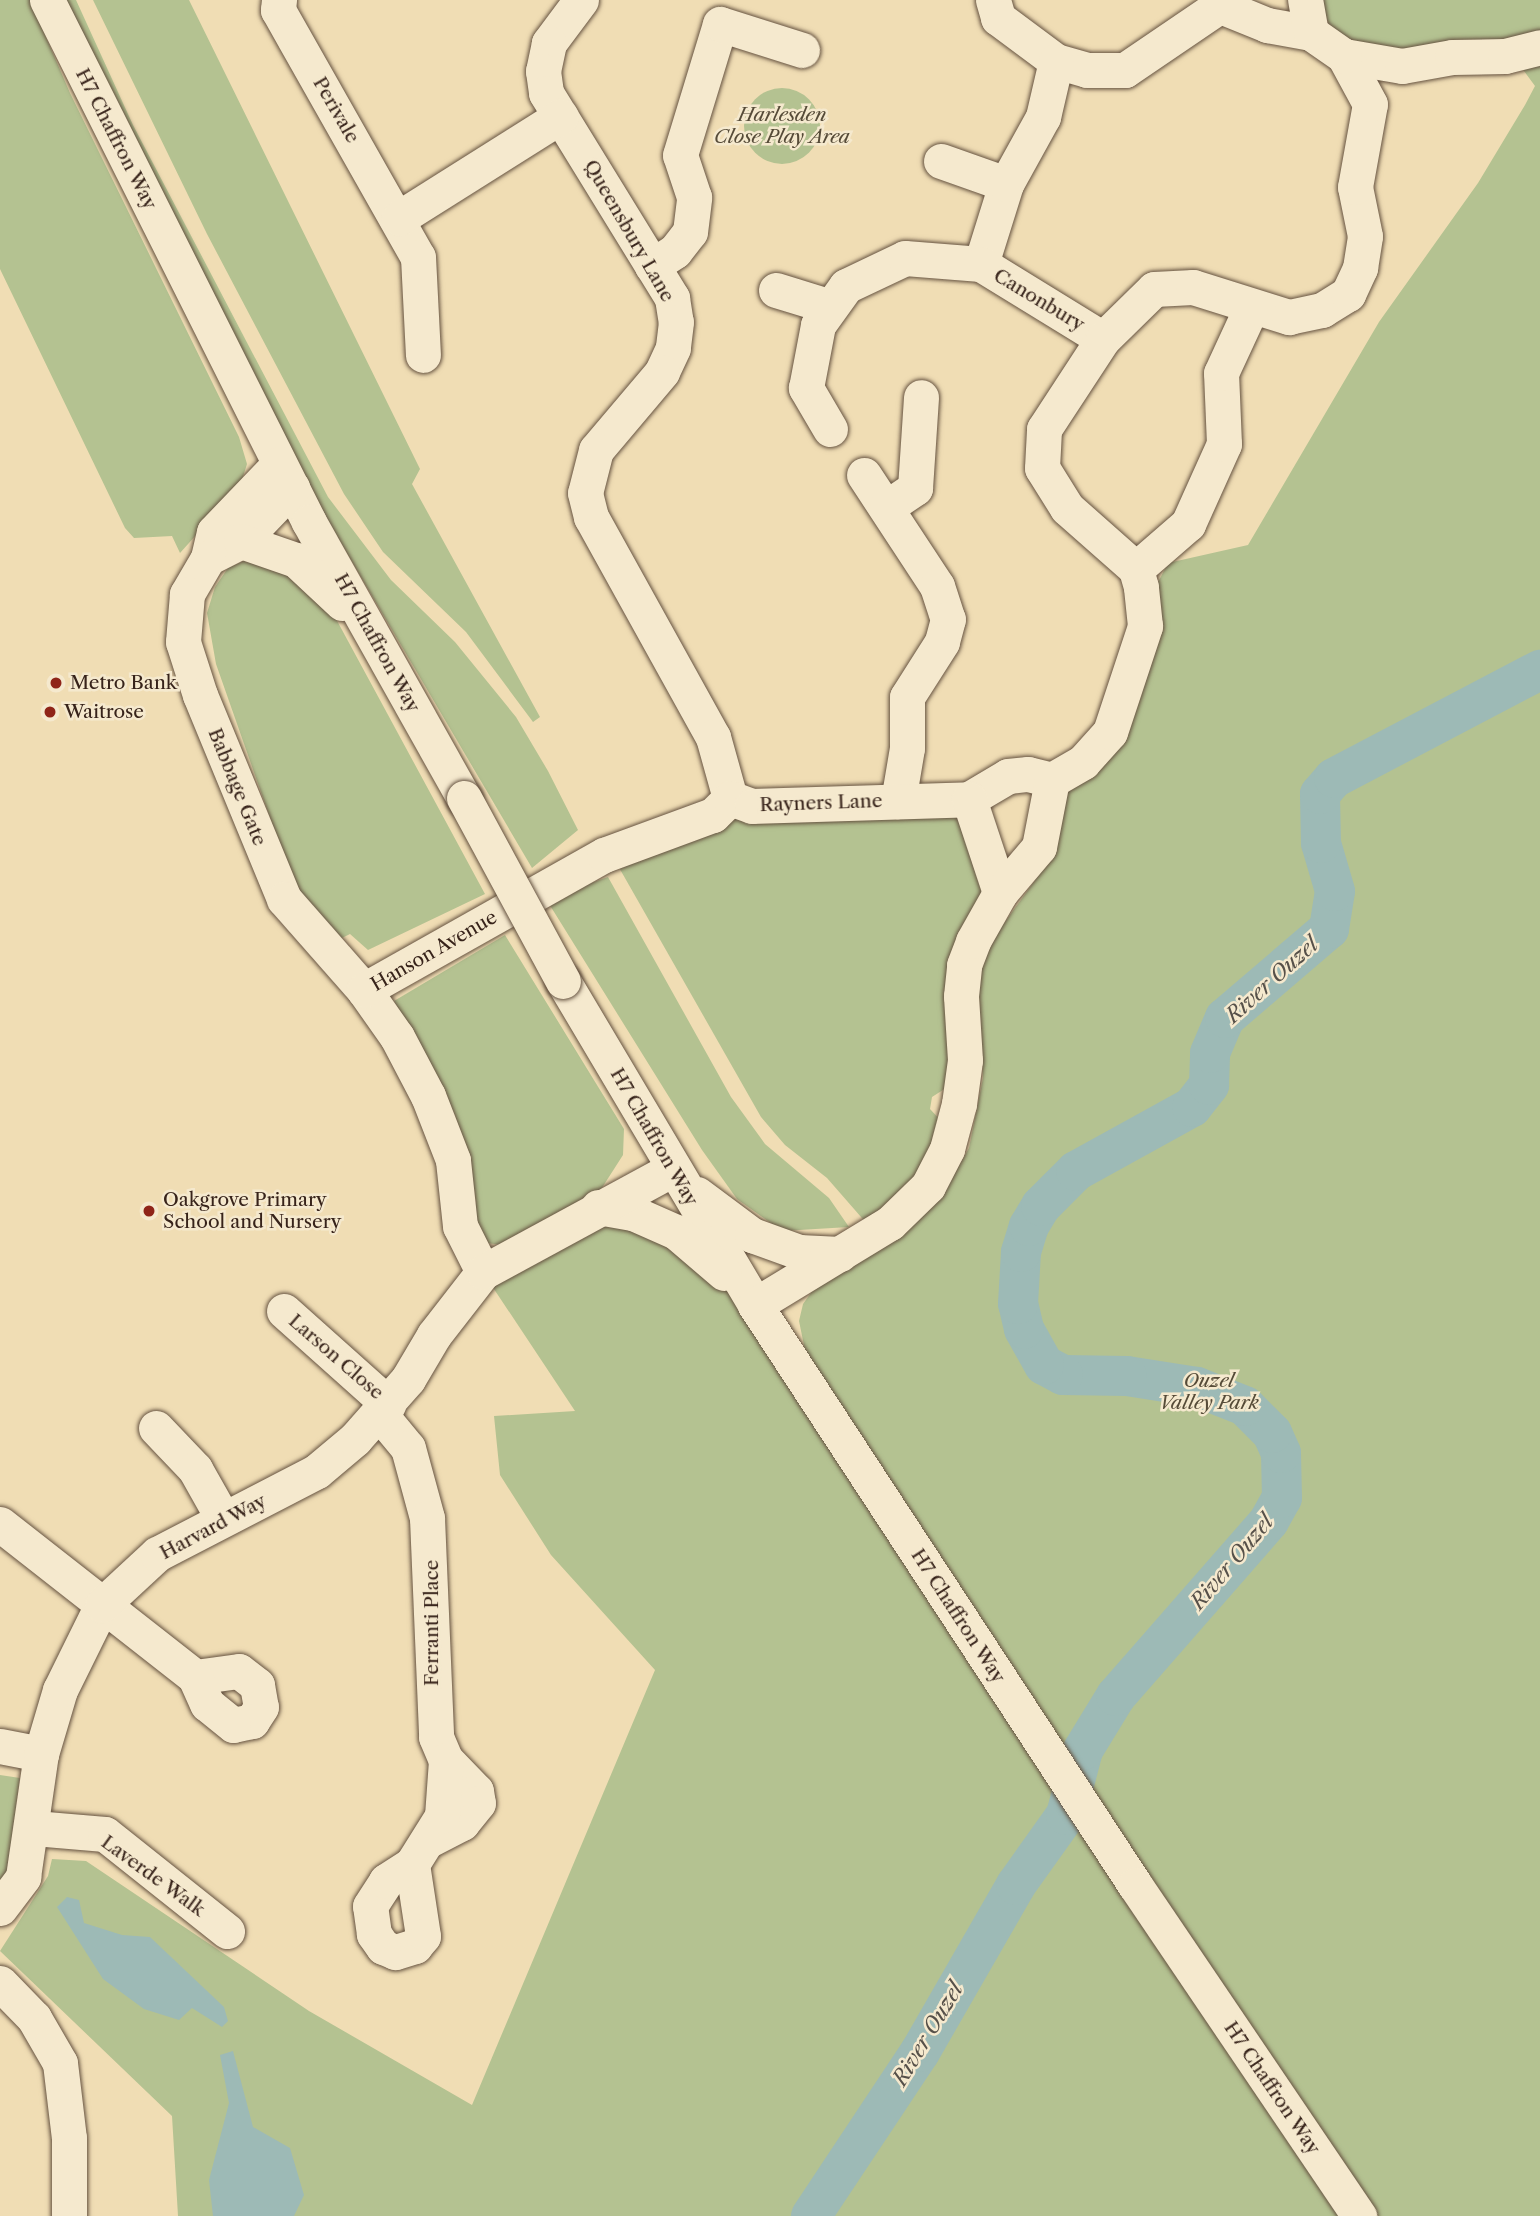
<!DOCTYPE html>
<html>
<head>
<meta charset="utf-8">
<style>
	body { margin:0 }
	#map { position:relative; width:1540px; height:2216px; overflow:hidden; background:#f0ddb4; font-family:"Libre Caslon Text",serif }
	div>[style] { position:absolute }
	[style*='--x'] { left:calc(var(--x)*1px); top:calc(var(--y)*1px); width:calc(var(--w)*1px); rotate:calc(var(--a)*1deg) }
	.green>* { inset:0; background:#b4c291 }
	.round { border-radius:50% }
	.water>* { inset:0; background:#9dbab6 }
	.river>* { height:40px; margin:-20px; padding:0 20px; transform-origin:20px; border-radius:20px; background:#9dbab6 }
	.roads { filter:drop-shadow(0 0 2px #655240) drop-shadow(0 0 2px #655240) }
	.minor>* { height:35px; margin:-17.5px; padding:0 17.5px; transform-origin:17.5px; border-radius:17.5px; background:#f5e9ce }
	.bridges { filter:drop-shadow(0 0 2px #655240) drop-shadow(0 0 2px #655240) }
	.minor-bridge>* { height:35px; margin:-17.5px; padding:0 17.5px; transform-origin:17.5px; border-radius:17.5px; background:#f5e9ce }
	.dots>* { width:19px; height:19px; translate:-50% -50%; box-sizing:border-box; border:4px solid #f5e9ce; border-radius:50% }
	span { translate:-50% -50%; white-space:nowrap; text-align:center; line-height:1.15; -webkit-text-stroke:5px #f5e9ce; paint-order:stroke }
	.street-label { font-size:19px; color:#37231a }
	.park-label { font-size:19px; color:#564b38; font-style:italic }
	.poi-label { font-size:19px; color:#37231a }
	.left { translate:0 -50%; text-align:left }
	.water-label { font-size:21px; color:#565049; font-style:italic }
</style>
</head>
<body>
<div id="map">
	<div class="green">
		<div style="clip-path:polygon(0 0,30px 0,70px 93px,239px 437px,247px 464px,240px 486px,180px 553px,172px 536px,134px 538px,125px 528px,0 269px)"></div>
		<div style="clip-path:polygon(60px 0,76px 0,133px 125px,328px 497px,391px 580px,455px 642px,516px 717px,548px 771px,578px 830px,532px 868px,281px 441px)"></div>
		<div style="clip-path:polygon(93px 0,189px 0,420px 469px,412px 484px,540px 717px,533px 722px,466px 632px,383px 552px,344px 494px,207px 234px)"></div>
		<div style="clip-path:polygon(1318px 0,1540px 0,1540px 41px,1415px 57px,1362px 46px,1332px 31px)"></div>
		<div style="clip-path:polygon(1540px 56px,1540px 2216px,178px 2216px,172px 2116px,0 1951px,48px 1876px,52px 1859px,86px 1861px,309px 2011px,472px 2105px,655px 1670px,551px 1555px,500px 1475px,494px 1416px,575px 1411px,486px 1277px,598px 1207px,676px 1232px,807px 1360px,799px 1321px,803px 1304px,813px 1290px,941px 1197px,969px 1148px,983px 1078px,978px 976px,987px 947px,1056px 851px,1068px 787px,1091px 765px,1154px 590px,1168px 563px,1248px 545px,1379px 322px,1478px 183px,1525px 105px,1535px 86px,1518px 63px)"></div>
		<div class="round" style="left:744px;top:88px;width:76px;height:76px"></div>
		<div style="clip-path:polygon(246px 560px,275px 562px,335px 617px,485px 894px,368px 950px,350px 934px,338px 940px,311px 910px,288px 869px,216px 664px,207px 613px,215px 587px,228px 568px)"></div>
		<div style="clip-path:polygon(954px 808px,987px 882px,956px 1050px,946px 1088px,932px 1097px,930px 1109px,943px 1123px,922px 1174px,868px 1225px,827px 1178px,785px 1145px,761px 1117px,613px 857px,734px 817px)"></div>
		<div style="clip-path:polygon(608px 877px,731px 1097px,765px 1144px,829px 1198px,849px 1227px,782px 1231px,737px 1199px,702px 1150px,546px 899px)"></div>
		<div style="clip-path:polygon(505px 935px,624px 1129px,623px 1155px,598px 1194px,502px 1245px,479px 1242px,466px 1208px,476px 1203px,470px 1163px,455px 1115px,394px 1001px)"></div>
		<div style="clip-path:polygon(0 1775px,20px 1778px,7px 1873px,0 1883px)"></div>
	</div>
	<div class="water">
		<div style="clip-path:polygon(67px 1897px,79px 1900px,84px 1923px,122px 1935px,150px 1937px,224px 2007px,228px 2021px,222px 2027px,192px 2008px,179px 2020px,144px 2009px,103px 1979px,57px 1907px)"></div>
		<div style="clip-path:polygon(233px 2051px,253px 2127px,290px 2148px,304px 2195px,294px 2216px,213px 2216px,209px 2180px,229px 2103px,220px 2055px)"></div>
	</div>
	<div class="river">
		<div style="--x:811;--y:2216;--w:197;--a:-56.4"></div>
		<div style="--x:920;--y:2052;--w:193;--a:-60.1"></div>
		<div style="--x:1016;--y:1885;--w:86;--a:-54.5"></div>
		<div style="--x:1066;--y:1815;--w:67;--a:-75.3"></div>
		<div style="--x:1083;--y:1750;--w:63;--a:-58.6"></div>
		<div style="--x:1116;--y:1696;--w:232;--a:-48.8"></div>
		<div style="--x:1269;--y:1521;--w:26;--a:-61"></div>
		<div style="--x:1282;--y:1498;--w:45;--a:-91.3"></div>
		<div style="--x:1281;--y:1453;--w:22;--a:-114"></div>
		<div style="--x:1272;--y:1433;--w:38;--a:-135"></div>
		<div style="--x:1245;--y:1406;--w:52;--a:-158.4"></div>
		<div style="--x:1197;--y:1387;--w:71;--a:-171.1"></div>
		<div style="--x:1127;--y:1376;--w:64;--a:-179.1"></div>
		<div style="--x:1063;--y:1375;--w:21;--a:-152"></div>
		<div style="--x:1044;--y:1365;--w:41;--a:-119.1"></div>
		<div style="--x:1024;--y:1329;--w:26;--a:-103"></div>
		<div style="--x:1018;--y:1304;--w:52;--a:-86.7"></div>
		<div style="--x:1021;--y:1252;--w:27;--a:-73"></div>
		<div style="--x:1029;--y:1226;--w:23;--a:-59"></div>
		<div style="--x:1041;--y:1206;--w:49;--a:-45"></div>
		<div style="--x:1076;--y:1171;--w:132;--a:-28.9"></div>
		<div style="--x:1192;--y:1107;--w:28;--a:-52"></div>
		<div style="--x:1209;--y:1085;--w:32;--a:-88"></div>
		<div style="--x:1210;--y:1053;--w:38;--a:-67"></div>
		<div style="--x:1225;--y:1018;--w:137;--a:-40.6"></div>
		<div style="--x:1329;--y:929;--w:38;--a:-81"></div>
		<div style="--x:1335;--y:891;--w:50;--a:-106.3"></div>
		<div style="--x:1321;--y:843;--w:49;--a:-91.2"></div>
		<div style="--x:1320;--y:794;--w:21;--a:-49"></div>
		<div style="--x:1334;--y:778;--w:233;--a:-27.7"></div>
	</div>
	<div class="roads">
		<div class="minor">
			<div style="--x:47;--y:0;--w:584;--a:63.35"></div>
			<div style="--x:309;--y:522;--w:317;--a:60.7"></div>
			<div style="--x:279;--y:0;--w:10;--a:96"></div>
			<div style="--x:278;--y:10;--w:284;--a:60.5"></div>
			<div style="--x:418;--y:257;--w:98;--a:87.1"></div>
			<div style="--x:581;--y:0;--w:54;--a:126.7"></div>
			<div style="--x:549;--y:43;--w:29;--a:102"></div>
			<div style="--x:543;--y:71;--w:22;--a:82"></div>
			<div style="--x:546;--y:93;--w:241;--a:58.4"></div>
			<div style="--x:672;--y:298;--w:24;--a:81"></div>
			<div style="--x:676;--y:322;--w:26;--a:97"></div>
			<div style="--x:673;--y:348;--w:26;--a:115"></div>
			<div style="--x:662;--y:372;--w:102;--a:130.2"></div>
			<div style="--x:596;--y:450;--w:44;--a:104.3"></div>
			<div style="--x:585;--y:493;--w:25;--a:76"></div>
			<div style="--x:591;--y:517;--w:252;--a:61"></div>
			<div style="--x:713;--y:737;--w:63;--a:74.4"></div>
			<div style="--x:993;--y:0;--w:19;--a:74"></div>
			<div style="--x:998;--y:18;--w:72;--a:36.6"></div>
			<div style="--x:1056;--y:61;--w:32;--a:16"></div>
			<div style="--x:1087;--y:70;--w:38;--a:0"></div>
			<div style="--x:1125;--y:70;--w:125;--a:-34.2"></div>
			<div style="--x:1223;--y:7;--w:48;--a:22.2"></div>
			<div style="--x:1267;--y:25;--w:45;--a:10.3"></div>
			<div style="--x:1344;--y:56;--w:59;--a:9.8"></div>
			<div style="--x:1402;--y:66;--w:51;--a:-10.2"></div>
			<div style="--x:1452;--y:57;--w:53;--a:-1.1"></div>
			<div style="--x:1505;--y:56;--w:36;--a:-14"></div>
			<div style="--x:941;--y:161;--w:69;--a:19.5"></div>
			<div style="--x:399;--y:218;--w:191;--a:-32.2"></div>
			<div style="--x:981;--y:264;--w:84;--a:-72.6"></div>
			<div style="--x:1006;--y:184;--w:77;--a:-61.1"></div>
			<div style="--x:1043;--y:117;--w:57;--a:-76.9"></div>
			<div style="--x:652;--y:266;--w:27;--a:-33"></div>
			<div style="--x:675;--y:251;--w:24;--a:-52"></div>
			<div style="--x:690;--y:232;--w:35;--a:-83"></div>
			<div style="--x:694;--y:197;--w:44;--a:-108.4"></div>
			<div style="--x:680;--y:155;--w:137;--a:-73"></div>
			<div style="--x:720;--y:24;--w:86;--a:17.6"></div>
			<div style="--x:776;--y:290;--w:54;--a:17.1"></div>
			<div style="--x:830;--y:429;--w:48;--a:-120.3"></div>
			<div style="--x:806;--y:388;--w:64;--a:-79.2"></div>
			<div style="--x:818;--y:325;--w:48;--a:-54.3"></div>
			<div style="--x:846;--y:286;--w:65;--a:-25.4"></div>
			<div style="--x:905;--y:258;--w:76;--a:4.5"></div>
			<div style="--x:981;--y:264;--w:143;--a:31.6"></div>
			<div style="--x:279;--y:464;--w:94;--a:133.7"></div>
			<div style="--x:214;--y:532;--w:27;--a:103"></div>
			<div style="--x:208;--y:558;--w:37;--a:-27"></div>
			<div style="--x:241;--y:541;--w:74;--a:-46.1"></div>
			<div style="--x:864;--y:475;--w:133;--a:56.7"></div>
			<div style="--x:937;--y:586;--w:35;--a:72"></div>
			<div style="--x:948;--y:619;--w:24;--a:105"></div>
			<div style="--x:942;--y:642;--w:65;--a:122.5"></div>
			<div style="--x:907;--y:697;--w:51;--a:90"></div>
			<div style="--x:907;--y:748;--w:54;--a:99.6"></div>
			<div style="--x:887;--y:507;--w:34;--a:-34"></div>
			<div style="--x:915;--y:488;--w:91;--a:-86.2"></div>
			<div style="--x:241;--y:541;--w:58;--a:19.1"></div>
			<div style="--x:296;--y:560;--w:63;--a:43.1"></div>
			<div style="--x:208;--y:558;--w:42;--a:120.3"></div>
			<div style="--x:187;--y:594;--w:48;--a:94.8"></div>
			<div style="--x:183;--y:642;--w:56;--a:72.2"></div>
			<div style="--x:200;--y:695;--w:221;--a:67.6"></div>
			<div style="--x:284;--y:899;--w:121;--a:48.7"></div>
			<div style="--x:1136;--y:569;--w:69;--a:-40.9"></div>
			<div style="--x:1188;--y:524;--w:88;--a:-65.8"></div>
			<div style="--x:1224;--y:444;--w:71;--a:-92.4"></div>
			<div style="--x:1221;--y:373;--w:72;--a:-65.2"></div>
			<div style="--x:969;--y:799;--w:45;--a:-30.5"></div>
			<div style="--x:1008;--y:776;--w:20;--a:-6"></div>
			<div style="--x:1028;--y:774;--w:25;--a:14"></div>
			<div style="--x:563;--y:981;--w:377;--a:59.3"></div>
			<div style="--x:755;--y:1305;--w:693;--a:56.77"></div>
			<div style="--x:1135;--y:1885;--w:400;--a:55.9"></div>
			<div style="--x:697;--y:1194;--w:69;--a:36.7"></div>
			<div style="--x:752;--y:1235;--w:50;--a:19.9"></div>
			<div style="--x:799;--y:1252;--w:41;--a:2.8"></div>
			<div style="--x:598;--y:1207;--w:36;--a:10"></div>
			<div style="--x:633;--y:1213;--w:47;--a:23.8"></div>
			<div style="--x:676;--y:1232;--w:63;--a:40.5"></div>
			<div style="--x:483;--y:1272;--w:51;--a:-116.6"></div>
			<div style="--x:460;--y:1226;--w:66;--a:-96.1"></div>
			<div style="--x:453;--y:1160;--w:69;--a:-111.3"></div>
			<div style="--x:428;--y:1096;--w:67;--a:-117.7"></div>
			<div style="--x:397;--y:1037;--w:57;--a:-125.1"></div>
			<div style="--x:364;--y:990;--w:275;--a:-29.4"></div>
			<div style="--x:604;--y:855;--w:116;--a:-20.2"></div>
			<div style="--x:713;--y:815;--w:24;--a:-45"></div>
			<div style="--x:730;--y:798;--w:23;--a:20"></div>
			<div style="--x:752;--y:806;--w:217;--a:-1.8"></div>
			<div style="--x:969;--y:799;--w:99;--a:71.7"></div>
			<div style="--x:755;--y:1305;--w:158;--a:-31.3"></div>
			<div style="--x:890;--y:1223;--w:53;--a:-44.2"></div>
			<div style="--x:928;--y:1186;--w:42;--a:-62.8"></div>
			<div style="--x:947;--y:1149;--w:47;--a:-75.1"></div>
			<div style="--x:959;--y:1104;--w:44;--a:-82.2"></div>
			<div style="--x:965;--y:1060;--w:64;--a:-93.6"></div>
			<div style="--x:961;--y:996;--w:31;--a:-84"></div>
			<div style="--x:964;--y:965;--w:26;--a:-69"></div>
			<div style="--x:973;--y:941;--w:55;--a:-60.6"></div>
			<div style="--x:1000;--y:893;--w:60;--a:-49.7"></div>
			<div style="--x:1039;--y:847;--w:68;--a:-79"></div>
			<div style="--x:1052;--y:780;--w:36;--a:-30"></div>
			<div style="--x:1083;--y:762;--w:40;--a:-48"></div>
			<div style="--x:1110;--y:732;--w:112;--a:-71.7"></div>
			<div style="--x:1145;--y:626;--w:39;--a:-96"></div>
			<div style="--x:1141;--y:587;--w:19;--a:-106"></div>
			<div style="--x:1136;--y:569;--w:92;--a:-138.5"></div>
			<div style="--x:1067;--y:508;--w:47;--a:-122"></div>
			<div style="--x:1042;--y:468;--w:39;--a:-87"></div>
			<div style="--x:1044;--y:429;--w:108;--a:-56.8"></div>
			<div style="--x:1103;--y:339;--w:71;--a:-44.4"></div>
			<div style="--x:1154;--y:289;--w:39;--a:-3"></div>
			<div style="--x:1193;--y:287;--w:101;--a:17.4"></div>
			<div style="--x:1289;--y:317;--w:34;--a:-12"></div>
			<div style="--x:1322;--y:310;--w:31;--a:-32"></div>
			<div style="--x:1348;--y:294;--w:29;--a:-65"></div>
			<div style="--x:1360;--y:268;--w:32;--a:-81"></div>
			<div style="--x:1365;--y:236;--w:50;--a:-101.5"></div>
			<div style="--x:1355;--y:187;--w:84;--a:-79.8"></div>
			<div style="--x:1370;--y:104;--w:55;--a:-118.4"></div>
			<div style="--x:1344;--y:56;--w:40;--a:-145.1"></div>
			<div style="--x:1311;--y:33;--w:34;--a:-100"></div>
			<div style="--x:284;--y:1311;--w:140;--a:41.8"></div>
			<div style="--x:379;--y:1413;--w:45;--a:50.4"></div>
			<div style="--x:408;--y:1448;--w:73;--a:74.8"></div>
			<div style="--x:427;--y:1518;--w:219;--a:87.6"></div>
			<div style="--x:436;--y:1737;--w:25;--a:67"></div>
			<div style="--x:446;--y:1760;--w:43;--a:45.9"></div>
			<div style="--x:476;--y:1791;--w:12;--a:81"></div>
			<div style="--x:478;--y:1803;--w:26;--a:129"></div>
			<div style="--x:462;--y:1823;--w:37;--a:153"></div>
			<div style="--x:156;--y:1428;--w:57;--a:46.4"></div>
			<div style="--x:195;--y:1469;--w:55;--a:60.6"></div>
			<div style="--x:0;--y:1524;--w:248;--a:38.1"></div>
			<div style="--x:195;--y:1677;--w:44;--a:-7.8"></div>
			<div style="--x:239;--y:1671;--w:23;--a:38"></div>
			<div style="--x:257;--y:1685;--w:22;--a:80"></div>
			<div style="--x:261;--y:1707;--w:17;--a:123"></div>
			<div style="--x:252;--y:1721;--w:19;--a:168"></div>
			<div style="--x:233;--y:1725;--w:33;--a:-141"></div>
			<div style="--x:207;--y:1704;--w:30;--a:-114"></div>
			<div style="--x:0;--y:1746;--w:42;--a:11"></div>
			<div style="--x:34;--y:1828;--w:71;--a:4.8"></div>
			<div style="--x:105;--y:1834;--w:156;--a:38.5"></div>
			<div style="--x:412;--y:1864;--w:73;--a:81.3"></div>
			<div style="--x:423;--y:1936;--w:13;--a:129"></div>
			<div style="--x:415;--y:1946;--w:21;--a:163"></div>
			<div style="--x:395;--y:1952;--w:13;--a:-157"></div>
			<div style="--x:383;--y:1947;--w:16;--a:-125"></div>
			<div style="--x:374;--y:1934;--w:28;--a:-98"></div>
			<div style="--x:370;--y:1906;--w:30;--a:-57"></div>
			<div style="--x:386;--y:1881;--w:31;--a:-33"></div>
			<div style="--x:412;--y:1864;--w:57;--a:-58"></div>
			<div style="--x:442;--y:1816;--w:56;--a:-85.9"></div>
			<div style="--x:0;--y:1908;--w:39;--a:-53"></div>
			<div style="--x:23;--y:1877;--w:124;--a:-81.7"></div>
			<div style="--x:41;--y:1754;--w:67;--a:-73.5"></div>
			<div style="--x:60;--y:1690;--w:95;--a:-63.7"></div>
			<div style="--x:102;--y:1605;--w:75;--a:-42.8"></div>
			<div style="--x:157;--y:1554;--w:180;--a:-27.4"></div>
			<div style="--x:317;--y:1471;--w:50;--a:-40.1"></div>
			<div style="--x:355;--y:1439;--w:80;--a:-48.5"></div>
			<div style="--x:408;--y:1379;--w:51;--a:-59.4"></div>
			<div style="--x:434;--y:1335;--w:80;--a:-52.1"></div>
			<div style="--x:483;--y:1272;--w:216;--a:-28.5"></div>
			<div style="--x:0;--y:1983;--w:49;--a:45.8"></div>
			<div style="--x:34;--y:2018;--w:52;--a:60"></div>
			<div style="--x:60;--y:2063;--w:76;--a:83.2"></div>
			<div style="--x:69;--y:2138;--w:78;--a:90"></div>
		</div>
	</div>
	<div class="bridges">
		<div class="minor-bridge">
			<div style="--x:464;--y:798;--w:208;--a:61.6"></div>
		</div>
	</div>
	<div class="dots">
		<div style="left:56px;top:683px;background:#8f2418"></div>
		<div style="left:50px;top:712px;background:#8f2418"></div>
		<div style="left:149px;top:1211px;background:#8f2418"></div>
	</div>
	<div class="street-label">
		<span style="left:336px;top:110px;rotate:60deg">Perivale</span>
		<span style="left:116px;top:139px;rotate:63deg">H7 Chaffron Way</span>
		<span style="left:629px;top:231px;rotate:60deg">Queensbury Lane</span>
		<span style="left:1039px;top:300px;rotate:31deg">Canonbury</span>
		<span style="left:377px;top:643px;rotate:61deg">H7 Chaffron Way</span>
		<span style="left:237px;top:787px;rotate:68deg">Babbage Gate</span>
		<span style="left:821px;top:803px;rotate:-2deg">Rayners Lane</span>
		<span style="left:434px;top:951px;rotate:-30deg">Hanson Avenue</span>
		<span style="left:654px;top:1137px;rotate:60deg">H7 Chaffron Way</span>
		<span style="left:336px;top:1357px;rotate:41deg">Larson Close</span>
		<span style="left:213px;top:1527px;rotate:-28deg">Harvard Way</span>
		<span style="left:958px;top:1616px;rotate:57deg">H7 Chaffron Way</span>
		<span style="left:432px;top:1623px;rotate:-90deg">Ferranti Place</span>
		<span style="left:153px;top:1876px;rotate:36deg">Laverde Walk</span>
		<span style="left:1272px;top:2088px;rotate:56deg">H7 Chaffron Way</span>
	</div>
	<div class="park-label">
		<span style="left:782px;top:126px">Harlesden<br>Close Play Area</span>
		<span style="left:1209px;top:1392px">Ouzel<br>Valley Park</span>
	</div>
	<div class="poi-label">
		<span class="left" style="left:70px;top:683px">Metro Bank</span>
		<span class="left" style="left:64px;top:712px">Waitrose</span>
		<span class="left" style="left:163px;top:1211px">Oakgrove Primary<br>School and Nursery</span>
	</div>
	<div class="water-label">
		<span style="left:1272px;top:980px;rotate:-42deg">River Ouzel</span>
		<span style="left:1232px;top:1562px;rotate:-50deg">River Ouzel</span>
		<span style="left:928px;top:2034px;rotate:-59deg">River Ouzel</span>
	</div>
</div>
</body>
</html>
